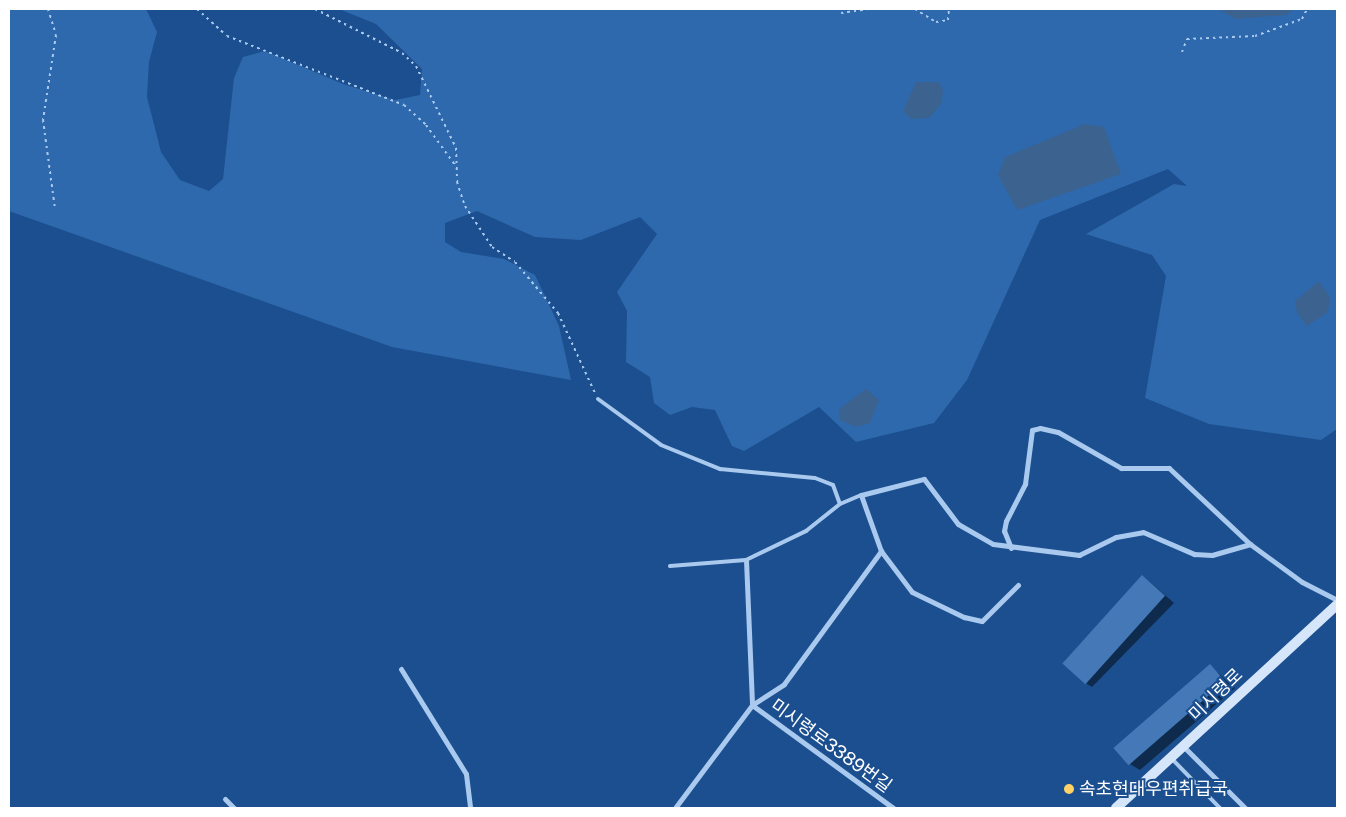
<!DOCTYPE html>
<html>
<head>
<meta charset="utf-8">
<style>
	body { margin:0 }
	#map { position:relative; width:1346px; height:817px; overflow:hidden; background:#1b4f8f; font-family:"Public Sans","Noto Sans KR",sans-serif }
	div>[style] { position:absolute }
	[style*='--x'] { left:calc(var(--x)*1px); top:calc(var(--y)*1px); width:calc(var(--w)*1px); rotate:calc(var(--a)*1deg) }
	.green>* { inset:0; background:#2e69ad }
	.water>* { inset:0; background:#3c6290 }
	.shadow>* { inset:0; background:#0007 }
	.building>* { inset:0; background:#4478b7; transform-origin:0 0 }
	.path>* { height:2px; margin-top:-1px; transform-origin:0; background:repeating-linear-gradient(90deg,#a9c9ee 0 2.5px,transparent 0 6.5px) }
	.service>* { height:4px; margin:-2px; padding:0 2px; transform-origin:2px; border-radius:2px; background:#a9c9ee }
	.minor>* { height:5px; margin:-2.5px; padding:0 2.5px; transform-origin:2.5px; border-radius:2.5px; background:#a9c9ee }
	.secondary>* { height:10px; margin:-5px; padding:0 5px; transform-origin:5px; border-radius:5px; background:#d6e6fa }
	.dots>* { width:14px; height:14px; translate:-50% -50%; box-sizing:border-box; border:2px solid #1b4f8f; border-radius:50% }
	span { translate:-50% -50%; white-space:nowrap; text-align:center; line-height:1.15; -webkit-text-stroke:4px #1b4f8f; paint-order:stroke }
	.street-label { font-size:18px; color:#fff }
	.poi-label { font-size:18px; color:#fff }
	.left { translate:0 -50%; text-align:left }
	.frame { position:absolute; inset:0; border:10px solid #fff; pointer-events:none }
</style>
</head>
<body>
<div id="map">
	<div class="green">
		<div style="clip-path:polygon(9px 9px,146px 9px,157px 32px,149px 62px,147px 97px,161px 152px,180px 180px,209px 191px,223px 179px,234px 78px,243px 57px,265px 51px,343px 84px,395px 100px,420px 95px,422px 69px,376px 24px,339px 9px,1337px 9px,1337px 429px,1321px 440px,1209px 424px,1145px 398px,1166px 276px,1152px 255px,1086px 234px,1174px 184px,1187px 186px,1168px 169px,1040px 220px,967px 380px,934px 423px,856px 442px,819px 407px,744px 451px,732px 446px,715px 410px,692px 407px,670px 415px,654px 403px,650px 377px,626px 362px,627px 311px,617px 292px,657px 234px,640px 217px,581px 240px,535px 237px,477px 211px,445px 223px,445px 242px,461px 252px,504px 259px,535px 275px,559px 326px,571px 380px,392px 347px,9px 211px)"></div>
	</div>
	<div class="water">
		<div style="clip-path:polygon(1218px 9px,1293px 9px,1286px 15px,1236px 19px)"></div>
		<div style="clip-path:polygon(916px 82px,938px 82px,943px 90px,941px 104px,929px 118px,911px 119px,903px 111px)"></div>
		<div style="clip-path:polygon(1085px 124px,1104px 127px,1121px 174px,1017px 210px,998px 175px,1005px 157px)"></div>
		<div style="clip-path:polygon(1319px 281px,1330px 297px,1328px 312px,1307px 326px,1297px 313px,1295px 301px)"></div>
		<div style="clip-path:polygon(866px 389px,879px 400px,870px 423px,856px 427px,840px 420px,839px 409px)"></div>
	</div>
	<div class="shadow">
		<div style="clip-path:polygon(1143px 576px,1174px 603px,1092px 687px,1082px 681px)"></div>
		<div style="clip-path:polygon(1210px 666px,1235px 688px,1140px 770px,1130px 764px)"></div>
	</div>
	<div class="building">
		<div style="left:1142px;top:575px;width:31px;height:119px;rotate:42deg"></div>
		<div style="left:1210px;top:664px;width:23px;height:128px;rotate:49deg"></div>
	</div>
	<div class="path">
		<div style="--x:48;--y:9;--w:27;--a:73"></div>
		<div style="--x:56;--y:35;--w:86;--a:98.7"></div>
		<div style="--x:43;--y:120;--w:90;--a:82.3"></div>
		<div style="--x:197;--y:9;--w:40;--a:42"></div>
		<div style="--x:227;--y:36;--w:190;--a:21.3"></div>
		<div style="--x:404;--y:105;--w:30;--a:42"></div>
		<div style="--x:426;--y:125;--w:49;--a:54.1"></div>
		<div style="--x:315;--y:9;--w:97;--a:26.8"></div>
		<div style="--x:402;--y:53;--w:19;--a:43"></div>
		<div style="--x:416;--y:66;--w:91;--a:64"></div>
		<div style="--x:456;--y:148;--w:34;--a:88"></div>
		<div style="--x:457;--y:182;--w:25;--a:72"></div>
		<div style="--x:465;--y:206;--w:49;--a:56.6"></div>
		<div style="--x:492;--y:247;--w:27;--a:33"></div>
		<div style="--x:515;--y:262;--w:67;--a:49.9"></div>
		<div style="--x:558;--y:313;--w:88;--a:65.2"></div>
		<div style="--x:915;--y:9;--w:25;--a:32"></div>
		<div style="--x:936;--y:22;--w:12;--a:-9"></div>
		<div style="--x:948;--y:20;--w:11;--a:-85"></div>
		<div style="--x:841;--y:13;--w:27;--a:-8"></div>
		<div style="--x:1182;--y:52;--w:14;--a:-69"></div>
		<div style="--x:1187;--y:39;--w:68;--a:-2.5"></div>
		<div style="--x:1255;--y:36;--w:50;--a:-19.9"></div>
		<div style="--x:1302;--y:19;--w:11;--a:-63"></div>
	</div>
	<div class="service">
		<div style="--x:598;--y:399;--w:78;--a:36.1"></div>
		<div style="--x:661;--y:445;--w:64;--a:22.1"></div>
		<div style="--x:720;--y:469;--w:95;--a:5.4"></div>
		<div style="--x:815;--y:478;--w:19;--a:21"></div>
		<div style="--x:833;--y:485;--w:20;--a:70"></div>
		<div style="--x:670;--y:566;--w:76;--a:-4.5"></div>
		<div style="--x:746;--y:560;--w:67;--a:-25.8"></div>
		<div style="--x:806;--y:531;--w:43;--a:-38.5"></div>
		<div style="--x:840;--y:504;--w:23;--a:-23"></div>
		<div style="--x:1172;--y:759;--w:69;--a:45.6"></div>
	</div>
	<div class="minor">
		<div style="--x:1011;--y:548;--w:18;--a:-112"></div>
		<div style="--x:1004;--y:531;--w:10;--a:-79"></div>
		<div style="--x:1006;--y:521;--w:42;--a:-62.8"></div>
		<div style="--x:1025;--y:484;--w:54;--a:-82.6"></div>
		<div style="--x:1032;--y:430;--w:8;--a:-14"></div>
		<div style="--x:1040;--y:428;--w:18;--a:13"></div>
		<div style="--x:1058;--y:432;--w:73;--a:29.7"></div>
		<div style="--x:1121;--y:468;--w:48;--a:0"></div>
		<div style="--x:1169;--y:468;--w:111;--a:43.2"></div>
		<div style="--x:881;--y:551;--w:59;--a:-109.7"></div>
		<div style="--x:861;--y:495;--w:65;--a:-14.3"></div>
		<div style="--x:924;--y:479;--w:56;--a:52.9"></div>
		<div style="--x:958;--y:524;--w:40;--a:29.7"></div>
		<div style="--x:993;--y:544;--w:87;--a:7.3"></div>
		<div style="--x:1079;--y:555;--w:41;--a:-25.9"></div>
		<div style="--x:1116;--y:537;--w:27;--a:-10"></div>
		<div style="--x:1143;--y:532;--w:56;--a:23.3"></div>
		<div style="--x:1194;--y:554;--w:18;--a:3"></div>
		<div style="--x:1212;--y:555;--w:40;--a:-16"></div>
		<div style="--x:1250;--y:544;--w:64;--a:36.2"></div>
		<div style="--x:1302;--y:582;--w:39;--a:27"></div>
		<div style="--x:746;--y:560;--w:145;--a:87.6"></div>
		<div style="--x:401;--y:669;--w:123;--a:58.2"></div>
		<div style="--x:466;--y:774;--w:34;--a:83"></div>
		<div style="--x:752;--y:705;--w:175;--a:36.1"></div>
		<div style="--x:1185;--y:748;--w:85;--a:45"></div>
		<div style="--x:225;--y:799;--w:13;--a:45"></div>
		<div style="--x:675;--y:808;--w:129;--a:-53.2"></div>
		<div style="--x:752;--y:705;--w:38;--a:-33"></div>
		<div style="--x:784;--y:684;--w:165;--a:-53.9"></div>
		<div style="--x:881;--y:551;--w:51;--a:52.9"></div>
		<div style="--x:912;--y:592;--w:58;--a:25.7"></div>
		<div style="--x:964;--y:617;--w:18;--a:13"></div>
		<div style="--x:982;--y:621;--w:51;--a:-45"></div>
	</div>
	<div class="secondary">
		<div style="--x:1116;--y:808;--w:300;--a:-42.6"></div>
	</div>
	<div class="dots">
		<div style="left:1069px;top:789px;background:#ffd166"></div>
	</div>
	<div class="street-label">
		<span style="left:1216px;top:695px;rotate:-44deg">미시령로</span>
		<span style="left:831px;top:746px;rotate:36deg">미시령로3389번길</span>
	</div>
	<div class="poi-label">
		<span class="left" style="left:1079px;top:789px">속초현대우편취급국</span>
	</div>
	<div class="frame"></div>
</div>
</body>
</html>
